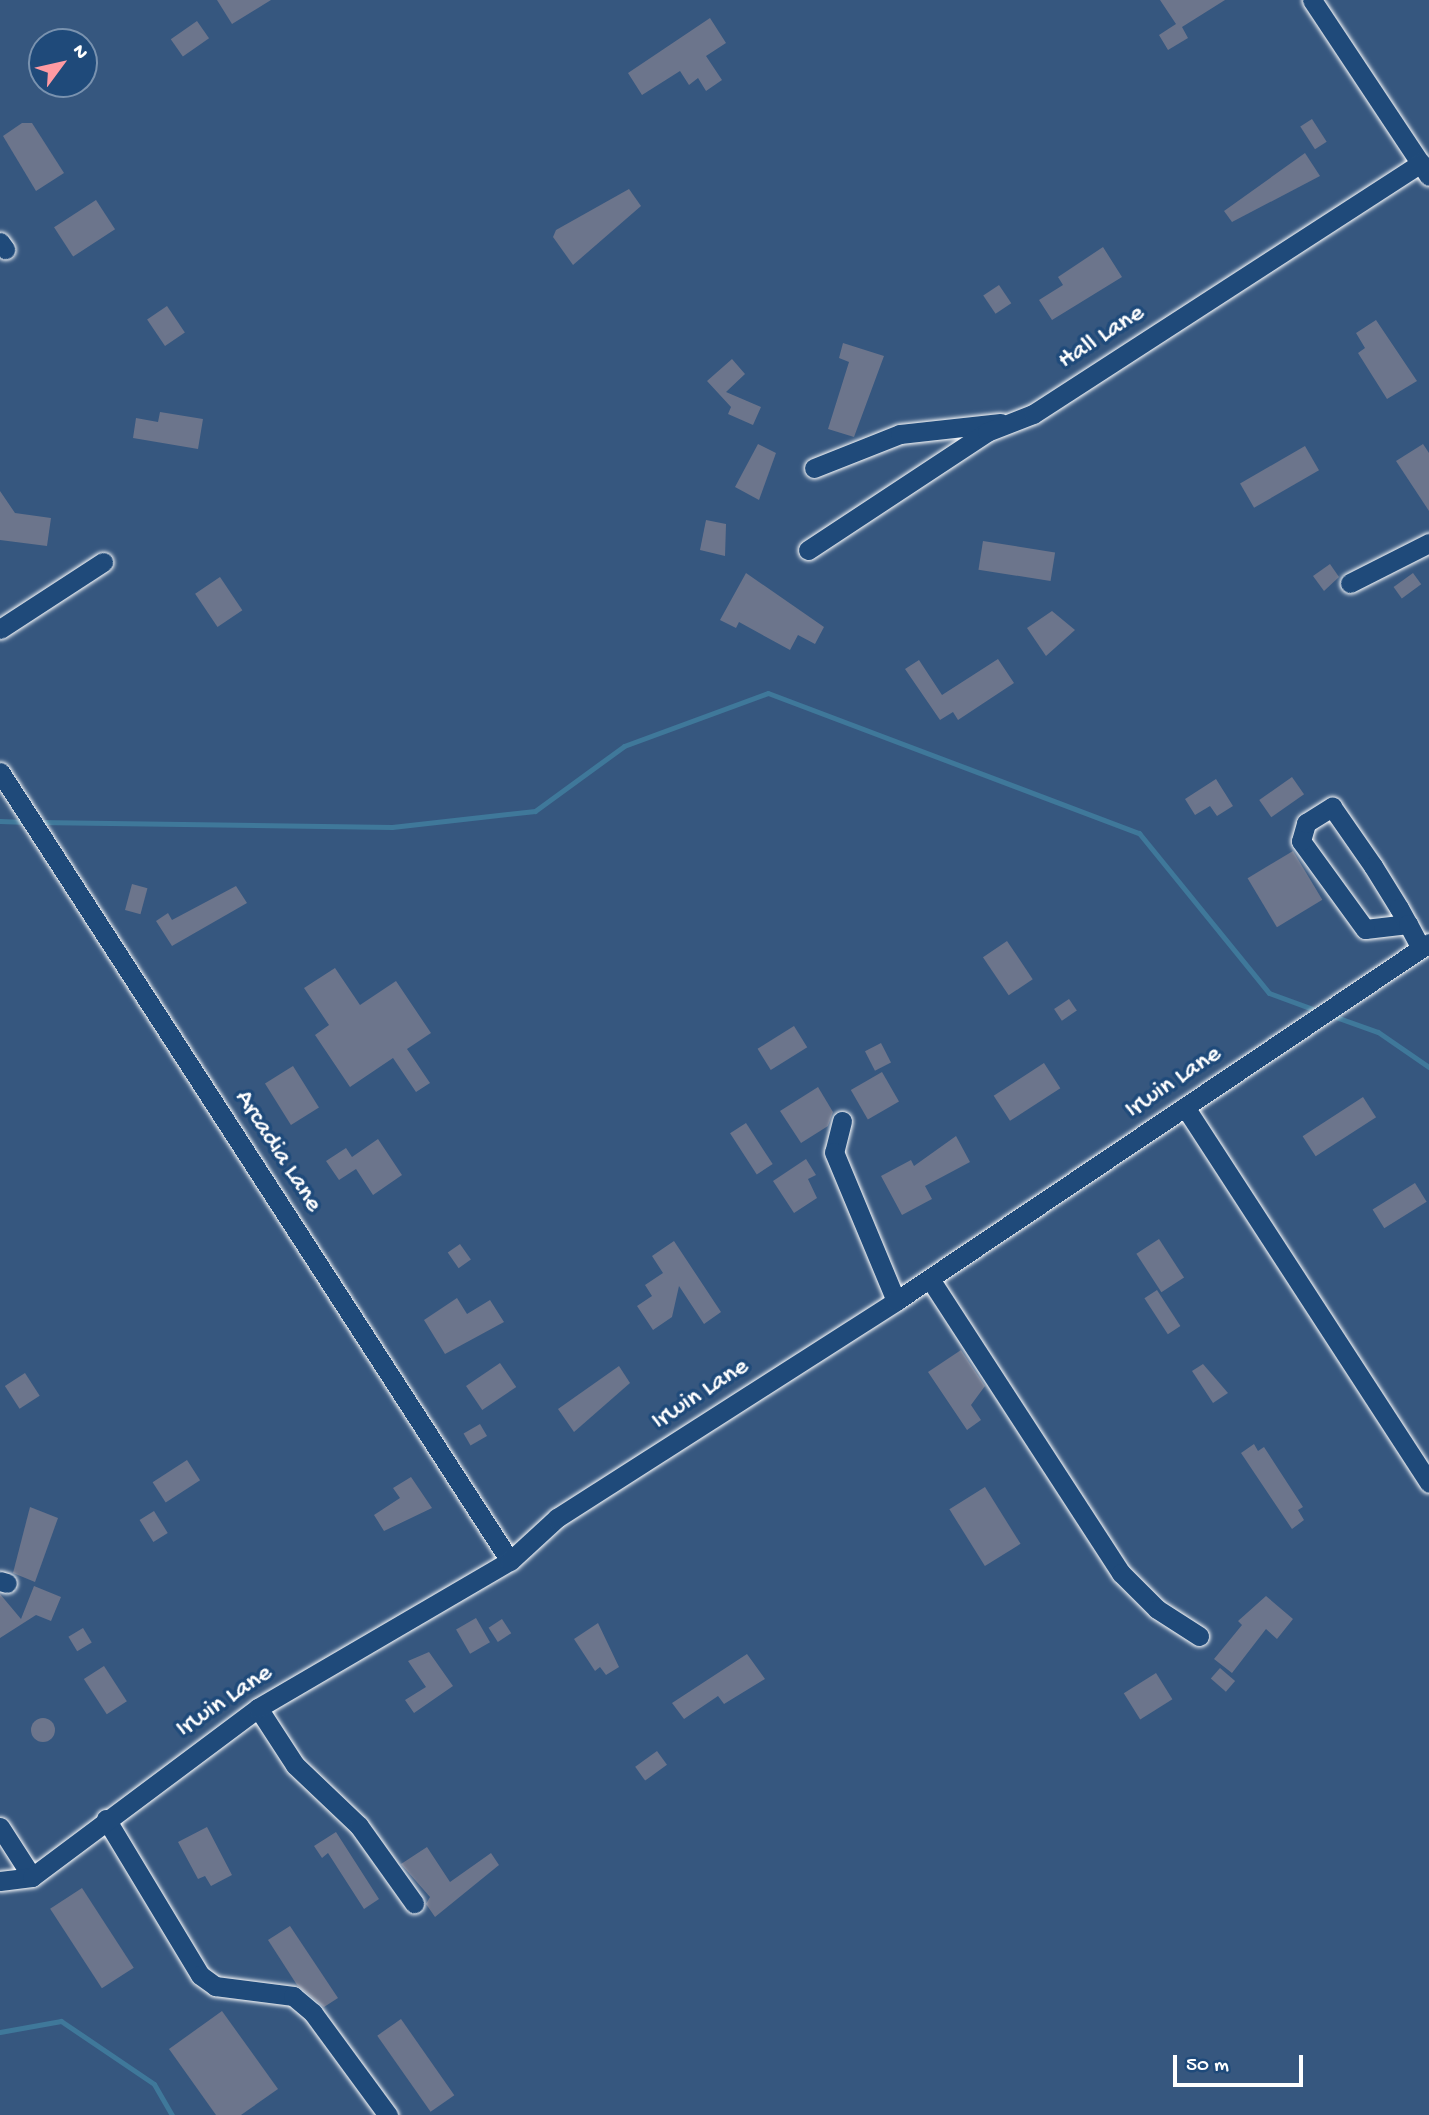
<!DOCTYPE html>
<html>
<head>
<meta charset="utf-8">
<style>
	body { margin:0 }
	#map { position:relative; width:1429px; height:2115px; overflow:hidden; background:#36577f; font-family:"Gochi Hand",sans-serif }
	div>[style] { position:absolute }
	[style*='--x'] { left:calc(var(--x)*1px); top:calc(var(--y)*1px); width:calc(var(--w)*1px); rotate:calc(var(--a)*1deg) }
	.stream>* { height:5px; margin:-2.5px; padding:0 2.5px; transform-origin:2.5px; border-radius:2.5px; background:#3f789a }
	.building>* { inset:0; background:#6c758c; transform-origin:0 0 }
	.round { border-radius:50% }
	.roads { filter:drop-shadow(0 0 2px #fff) drop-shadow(0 0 2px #fff) }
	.minor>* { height:19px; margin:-9.5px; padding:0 9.5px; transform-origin:9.5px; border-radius:9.5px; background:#1f4a7a }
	span { translate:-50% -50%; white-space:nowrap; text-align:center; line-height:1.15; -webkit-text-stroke:7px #1f4a7a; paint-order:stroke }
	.street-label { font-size:26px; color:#fff }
	.north { position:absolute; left:28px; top:28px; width:70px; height:70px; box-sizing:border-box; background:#1f4a7a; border:2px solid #7992af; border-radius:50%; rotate:57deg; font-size:19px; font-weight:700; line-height:28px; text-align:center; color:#fff }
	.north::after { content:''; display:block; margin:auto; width:24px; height:32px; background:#ff9aa2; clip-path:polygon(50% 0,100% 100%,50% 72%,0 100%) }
	.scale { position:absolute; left:1173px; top:2055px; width:130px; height:32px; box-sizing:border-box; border:4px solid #fff; border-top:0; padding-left:9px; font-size:21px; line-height:24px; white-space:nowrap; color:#fff; -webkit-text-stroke:5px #1f4a7a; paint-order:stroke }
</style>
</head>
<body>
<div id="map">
	<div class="stream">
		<div style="--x:0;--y:821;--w:27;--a:2"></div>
		<div style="--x:37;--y:822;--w:355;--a:0.8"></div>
		<div style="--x:392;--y:827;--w:144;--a:-6.4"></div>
		<div style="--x:535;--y:811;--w:110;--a:-36.1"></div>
		<div style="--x:624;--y:746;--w:153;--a:-20.2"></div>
		<div style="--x:768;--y:693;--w:397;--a:20.7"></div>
		<div style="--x:1139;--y:833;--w:206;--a:50.9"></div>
		<div style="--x:1269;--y:993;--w:52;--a:20.2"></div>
		<div style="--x:1330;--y:1015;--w:51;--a:19.5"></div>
		<div style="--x:1378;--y:1032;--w:62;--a:34.5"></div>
		<div style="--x:0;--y:2032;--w:62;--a:-10.2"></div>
		<div style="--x:61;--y:2021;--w:112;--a:34.1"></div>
		<div style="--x:154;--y:2084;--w:36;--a:60"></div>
	</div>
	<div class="building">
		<div style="clip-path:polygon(217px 0,271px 0,232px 24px)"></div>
		<div style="clip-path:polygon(1160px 0,1225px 0,1182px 27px,1188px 38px,1168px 50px,1159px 35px,1176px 24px)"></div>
		<div style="clip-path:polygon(710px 18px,726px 43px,706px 56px,722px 80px,706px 91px,698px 78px,689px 85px,680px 71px,642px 95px,628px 73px)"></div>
		<div style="left:197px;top:21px;width:21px;height:32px;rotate:55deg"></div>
		<div style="left:1312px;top:119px;width:27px;height:14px;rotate:57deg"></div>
		<div style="clip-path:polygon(22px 123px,32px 123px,64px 173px,36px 191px,3px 136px)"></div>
		<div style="clip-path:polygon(1305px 153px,1320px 176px,1232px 222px,1224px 211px)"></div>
		<div style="clip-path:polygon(629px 189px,641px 206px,573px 265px,553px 237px,556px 230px)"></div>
		<div style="left:96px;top:200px;width:35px;height:50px;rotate:57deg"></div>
		<div style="clip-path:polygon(1103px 247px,1122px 277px,1052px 320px,1039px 300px,1063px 285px,1058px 277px)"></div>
		<div style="left:999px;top:285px;width:22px;height:19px;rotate:56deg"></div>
		<div style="left:167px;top:306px;width:32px;height:24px;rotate:56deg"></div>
		<div style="clip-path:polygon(1376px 320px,1417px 381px,1387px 399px,1358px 353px,1365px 348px,1356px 333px)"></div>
		<div style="clip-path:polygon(843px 343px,884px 356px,854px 437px,828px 429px,849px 362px,839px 358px)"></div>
		<div style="clip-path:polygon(732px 359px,745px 374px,726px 392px,761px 407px,753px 425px,728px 414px,731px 407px,707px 381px)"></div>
		<div style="clip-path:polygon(160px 412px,203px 419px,198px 449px,133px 438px,136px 418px,158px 422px)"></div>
		<div style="clip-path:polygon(758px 444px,776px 453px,759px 500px,735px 487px)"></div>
		<div style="clip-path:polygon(1423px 444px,1429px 453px,1429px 511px,1396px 461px)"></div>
		<div style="left:1305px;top:446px;width:28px;height:75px;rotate:60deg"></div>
		<div style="clip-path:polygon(0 491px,15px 513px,51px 518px,47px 546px,0 540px)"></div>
		<div style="clip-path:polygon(706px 520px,726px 524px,725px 556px,700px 550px)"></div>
		<div style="left:983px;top:541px;width:73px;height:29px;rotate:9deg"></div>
		<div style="clip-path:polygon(1330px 564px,1339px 577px,1324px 591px,1313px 576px)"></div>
		<div style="clip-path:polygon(746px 573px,824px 627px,815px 644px,798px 635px,790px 650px,739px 622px,736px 628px,720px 620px)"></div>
		<div style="left:1413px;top:573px;width:14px;height:24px;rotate:54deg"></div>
		<div style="left:220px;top:577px;width:40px;height:30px;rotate:56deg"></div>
		<div style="clip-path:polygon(1052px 611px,1075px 630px,1046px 656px,1027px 628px)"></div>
		<div style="clip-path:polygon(998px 659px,1014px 683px,958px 720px,953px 712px,940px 720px,905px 669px,919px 660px,942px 695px)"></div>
		<div style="left:1292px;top:777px;width:21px;height:40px;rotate:55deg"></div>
		<div style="clip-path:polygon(1216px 779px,1233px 806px,1217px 816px,1210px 806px,1195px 815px,1185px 799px)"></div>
		<div style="left:1293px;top:851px;width:57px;height:53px;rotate:59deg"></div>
		<div style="left:132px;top:884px;width:16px;height:27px;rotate:15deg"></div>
		<div style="clip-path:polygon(236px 886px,247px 903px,172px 946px,156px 921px,168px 913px,172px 920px)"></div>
		<div style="left:1007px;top:941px;width:46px;height:29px;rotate:56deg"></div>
		<div style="clip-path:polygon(335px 968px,360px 1005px,396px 981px,431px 1033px,407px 1049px,430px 1083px,416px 1092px,393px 1058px,350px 1087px,315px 1035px,329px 1025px,304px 988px)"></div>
		<div style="left:1069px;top:999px;width:14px;height:18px;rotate:56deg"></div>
		<div style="left:794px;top:1026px;width:25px;height:43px;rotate:58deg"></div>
		<div style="left:881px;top:1043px;width:22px;height:18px;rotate:63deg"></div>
		<div style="left:1044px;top:1063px;width:30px;height:60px;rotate:57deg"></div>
		<div style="left:293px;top:1066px;width:49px;height:33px;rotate:58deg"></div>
		<div style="left:882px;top:1072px;width:34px;height:36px;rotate:60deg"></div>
		<div style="clip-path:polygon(818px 1087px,833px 1112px,828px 1126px,801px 1143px,780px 1111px)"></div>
		<div style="left:1363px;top:1097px;width:24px;height:72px;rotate:57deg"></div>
		<div style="left:746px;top:1123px;width:49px;height:19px;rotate:57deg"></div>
		<div style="clip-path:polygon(956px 1136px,970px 1162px,925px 1186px,932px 1199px,902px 1215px,881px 1176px,911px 1160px,914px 1166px)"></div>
		<div style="clip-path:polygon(378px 1139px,402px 1175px,373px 1195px,356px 1169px,339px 1180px,326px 1161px,346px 1148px,352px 1157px)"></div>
		<div style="clip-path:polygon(806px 1159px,816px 1175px,808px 1179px,817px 1198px,794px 1213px,773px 1181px)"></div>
		<div style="left:1415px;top:1183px;width:22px;height:50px;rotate:58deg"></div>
		<div style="left:1159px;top:1239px;width:46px;height:27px;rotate:57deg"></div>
		<div style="clip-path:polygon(674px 1241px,721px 1312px,704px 1324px,679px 1286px,672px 1317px,653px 1330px,637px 1306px,652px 1296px,645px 1285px,663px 1273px,652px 1256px)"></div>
		<div style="left:460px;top:1244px;width:19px;height:15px;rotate:55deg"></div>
		<div style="left:1157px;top:1290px;width:43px;height:15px;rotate:57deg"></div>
		<div style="clip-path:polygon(457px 1298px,467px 1314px,490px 1300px,504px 1322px,445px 1354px,424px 1320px)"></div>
		<div style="clip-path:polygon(961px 1350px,985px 1386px,971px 1405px,981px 1420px,967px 1430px,928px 1372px)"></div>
		<div style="left:500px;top:1363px;width:29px;height:41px;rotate:56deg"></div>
		<div style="clip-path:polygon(1203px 1364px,1228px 1393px,1213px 1403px,1192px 1371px)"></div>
		<div style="clip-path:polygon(619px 1366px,630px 1383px,574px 1432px,558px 1409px)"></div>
		<div style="left:25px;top:1373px;width:27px;height:24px;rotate:57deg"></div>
		<div style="left:480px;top:1424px;width:14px;height:19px;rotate:60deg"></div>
		<div style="clip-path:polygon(1254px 1444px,1258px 1451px,1264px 1447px,1303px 1507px,1298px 1510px,1304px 1520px,1292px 1529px,1241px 1453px)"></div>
		<div style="left:187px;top:1460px;width:24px;height:41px;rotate:57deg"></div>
		<div style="clip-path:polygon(411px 1477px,432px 1508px,384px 1531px,374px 1515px,400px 1498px,393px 1488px)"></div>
		<div style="left:985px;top:1487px;width:67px;height:42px;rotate:58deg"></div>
		<div style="clip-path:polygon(30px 1507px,58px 1518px,35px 1582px,13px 1573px)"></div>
		<div style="left:154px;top:1511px;width:26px;height:17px;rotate:58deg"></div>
		<div style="clip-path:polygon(34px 1586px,61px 1597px,51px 1621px,36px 1615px,0 1638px,0 1594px,21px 1619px)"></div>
		<div style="clip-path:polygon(1266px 1596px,1293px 1619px,1277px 1639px,1266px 1629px,1232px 1673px,1214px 1659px,1242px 1625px,1238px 1621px)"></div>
		<div style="left:476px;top:1618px;width:28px;height:23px;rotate:60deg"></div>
		<div style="left:502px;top:1619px;width:17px;height:16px;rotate:57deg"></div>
		<div style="clip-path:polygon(598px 1623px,619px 1667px,606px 1675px,600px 1667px,595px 1671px,574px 1639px)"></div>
		<div style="left:83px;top:1628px;width:17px;height:17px;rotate:59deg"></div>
		<div style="clip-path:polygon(429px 1652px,453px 1686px,414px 1713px,405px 1700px,426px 1687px,408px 1661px)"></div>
		<div style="clip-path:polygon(747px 1654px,765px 1679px,724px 1704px,718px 1696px,684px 1719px,672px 1703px)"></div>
		<div style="left:104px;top:1666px;width:42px;height:24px;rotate:57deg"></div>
		<div style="left:1220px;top:1668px;width:20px;height:14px;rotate:41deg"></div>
		<div style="left:1156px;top:1673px;width:31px;height:38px;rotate:58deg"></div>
		<div class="round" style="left:31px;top:1718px;width:24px;height:24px"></div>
		<div style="left:657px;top:1751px;width:17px;height:27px;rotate:54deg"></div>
		<div style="clip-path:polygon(207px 1827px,232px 1875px,211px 1886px,205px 1876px,198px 1879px,178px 1842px)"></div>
		<div style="clip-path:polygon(336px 1832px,379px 1899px,364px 1909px,328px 1853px,322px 1858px,314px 1846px)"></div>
		<div style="clip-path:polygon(427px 1847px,450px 1882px,491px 1853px,499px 1865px,435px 1917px,426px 1904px,430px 1897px,401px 1864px)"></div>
		<div style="left:82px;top:1888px;width:95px;height:38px;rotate:57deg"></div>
		<div style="clip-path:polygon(290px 1926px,338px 1998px,324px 2007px,297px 1985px,268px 1940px)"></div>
		<div style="clip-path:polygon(222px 2011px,278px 2089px,241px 2115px,216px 2115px,169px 2049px)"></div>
		<div style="left:401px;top:2019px;width:93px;height:29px;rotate:55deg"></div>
	</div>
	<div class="roads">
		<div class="minor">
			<div style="--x:1312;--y:0;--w:211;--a:56.4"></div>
			<div style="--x:0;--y:242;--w:9;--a:54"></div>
			<div style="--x:814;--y:468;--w:92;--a:-21.6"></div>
			<div style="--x:900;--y:434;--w:101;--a:-6.3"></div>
			<div style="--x:808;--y:550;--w:214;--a:-33.4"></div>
			<div style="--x:987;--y:432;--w:49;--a:-21.4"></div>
			<div style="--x:1033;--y:414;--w:462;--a:-32.9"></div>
			<div style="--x:1350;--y:583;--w:89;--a:-26.9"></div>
			<div style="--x:0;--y:629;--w:123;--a:-33"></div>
			<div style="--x:0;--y:772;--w:939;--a:57.12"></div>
			<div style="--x:1408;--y:924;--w:43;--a:173.4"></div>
			<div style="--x:1365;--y:929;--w:109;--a:-126"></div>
			<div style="--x:1301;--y:841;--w:19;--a:-74"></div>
			<div style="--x:1306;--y:823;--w:31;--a:-32"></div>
			<div style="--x:1332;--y:807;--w:72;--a:55.2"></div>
			<div style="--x:1373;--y:866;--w:49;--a:58.2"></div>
			<div style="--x:1399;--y:908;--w:18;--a:61"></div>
			<div style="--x:1408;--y:924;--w:27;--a:62"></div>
			<div style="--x:1185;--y:1107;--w:448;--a:57"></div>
			<div style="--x:842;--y:1121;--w:32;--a:104"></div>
			<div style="--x:834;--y:1152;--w:161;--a:67.4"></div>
			<div style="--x:930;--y:1279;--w:351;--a:57"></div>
			<div style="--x:1121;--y:1573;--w:51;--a:45"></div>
			<div style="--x:1157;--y:1609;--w:50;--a:32.7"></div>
			<div style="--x:0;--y:1581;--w:7;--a:16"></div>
			<div style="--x:258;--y:1708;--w:68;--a:57"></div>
			<div style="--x:295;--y:1765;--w:88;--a:43.6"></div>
			<div style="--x:359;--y:1826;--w:95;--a:54.5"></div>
			<div style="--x:106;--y:1819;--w:182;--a:58.9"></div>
			<div style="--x:200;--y:1975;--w:19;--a:36"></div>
			<div style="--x:215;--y:1986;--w:79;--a:7.3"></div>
			<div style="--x:293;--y:1996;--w:26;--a:40"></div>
			<div style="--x:313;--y:2013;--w:127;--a:53.7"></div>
			<div style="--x:0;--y:1827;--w:59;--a:57.4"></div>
			<div style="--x:0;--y:1881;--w:32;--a:-7"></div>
			<div style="--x:32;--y:1877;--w:282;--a:-36.8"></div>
			<div style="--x:258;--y:1708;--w:292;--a:-30.3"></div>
			<div style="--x:510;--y:1561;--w:64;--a:-42.5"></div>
			<div style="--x:557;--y:1518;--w:403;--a:-32.6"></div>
			<div style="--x:896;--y:1301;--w:642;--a:-33.89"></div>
		</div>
	</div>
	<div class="street-label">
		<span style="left:1102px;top:338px;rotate:-33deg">Hall Lane</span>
		<span style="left:1174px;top:1083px;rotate:-34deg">Irwin Lane</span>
		<span style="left:277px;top:1152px;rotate:57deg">Arcadia Lane</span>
		<span style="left:701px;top:1395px;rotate:-33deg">Irwin Lane</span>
		<span style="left:225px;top:1702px;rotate:-34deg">Irwin Lane</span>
	</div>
	<div class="north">N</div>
	<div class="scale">50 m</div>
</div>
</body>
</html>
